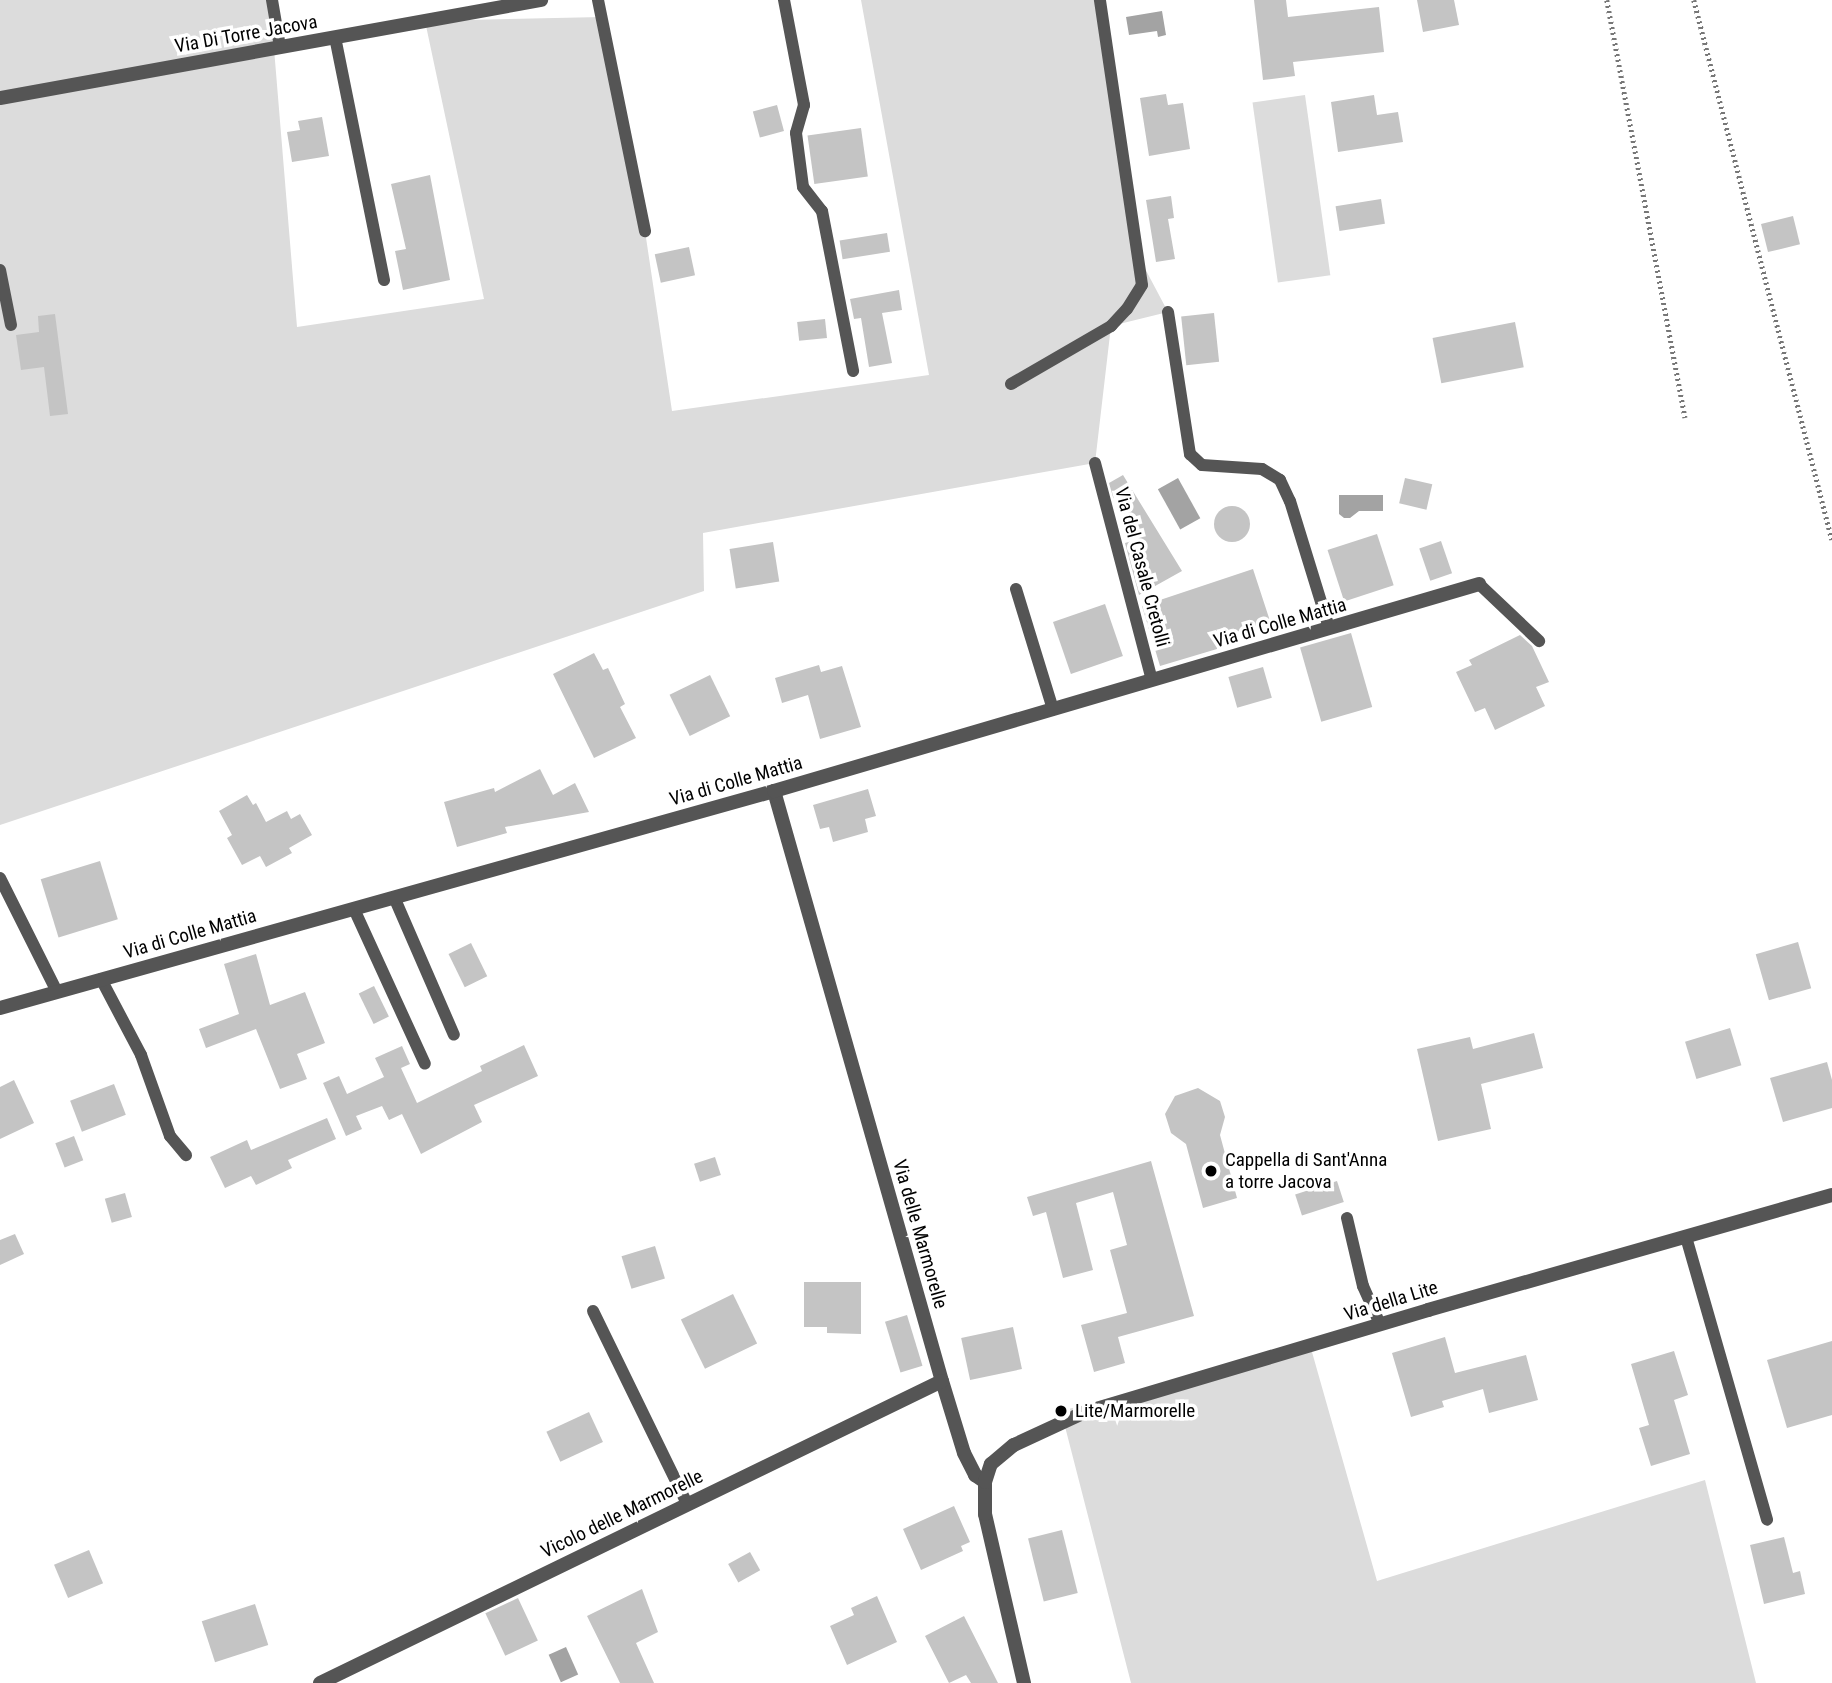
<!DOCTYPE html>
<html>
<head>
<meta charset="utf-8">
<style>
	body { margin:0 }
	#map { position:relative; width:1832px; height:1683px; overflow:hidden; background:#fff; font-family:"Roboto Condensed",sans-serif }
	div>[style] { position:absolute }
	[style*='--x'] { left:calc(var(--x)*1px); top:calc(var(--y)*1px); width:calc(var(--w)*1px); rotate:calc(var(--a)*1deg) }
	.green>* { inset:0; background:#dcdcdc; transform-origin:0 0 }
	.water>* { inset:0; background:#a3a3a3; transform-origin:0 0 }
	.building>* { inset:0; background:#c4c4c4; transform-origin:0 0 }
	.round { border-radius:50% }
	.path>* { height:4.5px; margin-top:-2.25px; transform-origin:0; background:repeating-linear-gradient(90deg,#777 0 2px,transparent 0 5.5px) }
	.service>* { height:12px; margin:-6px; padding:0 6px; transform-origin:6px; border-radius:6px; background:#555 }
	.minor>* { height:14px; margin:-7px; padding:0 7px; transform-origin:7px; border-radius:7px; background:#555 }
	.tertiary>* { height:14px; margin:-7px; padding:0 7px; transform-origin:7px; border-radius:7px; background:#555 }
	.dots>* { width:19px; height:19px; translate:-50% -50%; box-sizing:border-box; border:4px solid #fff; border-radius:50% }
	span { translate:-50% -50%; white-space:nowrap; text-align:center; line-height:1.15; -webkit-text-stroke:7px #fff; paint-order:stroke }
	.street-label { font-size:19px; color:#000 }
	.poi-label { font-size:19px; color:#000 }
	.left { translate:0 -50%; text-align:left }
</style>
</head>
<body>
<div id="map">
	<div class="green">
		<div style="clip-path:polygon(0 0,270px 0,297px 327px,484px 299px,425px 21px,602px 17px,645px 231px,672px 411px,929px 375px,861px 0,1100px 0,1141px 261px,1168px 312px,1111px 326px,1095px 463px,703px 533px,704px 591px,0 825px)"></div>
		<div style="left:1305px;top:95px;width:182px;height:53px;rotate:82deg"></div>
		<div style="clip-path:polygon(1310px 1345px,1377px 1581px,1705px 1480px,1756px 1683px,1131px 1683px,1061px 1411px)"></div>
	</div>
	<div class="water">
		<div style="clip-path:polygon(1162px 11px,1166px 35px,1158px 37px,1157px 31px,1129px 35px,1126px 17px)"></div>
		<div style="left:1178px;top:478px;width:46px;height:23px;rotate:61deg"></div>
		<div style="clip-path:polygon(1339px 495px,1383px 495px,1383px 511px,1359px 511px,1350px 518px,1344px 518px,1339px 514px)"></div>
		<div style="left:566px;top:1647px;width:30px;height:19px;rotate:66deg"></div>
	</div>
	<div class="building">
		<div style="clip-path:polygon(1254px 0,1286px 0,1288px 17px,1379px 7px,1384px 52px,1293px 62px,1295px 76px,1263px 80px)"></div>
		<div style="clip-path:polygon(1417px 0,1454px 0,1459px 25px,1423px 32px)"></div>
		<div style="clip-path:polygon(1166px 94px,1168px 105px,1183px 103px,1190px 149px,1149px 156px,1140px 98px)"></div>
		<div style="clip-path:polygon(1374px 95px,1377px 115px,1398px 112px,1403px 142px,1338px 152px,1331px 102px)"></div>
		<div style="left:777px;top:105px;width:27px;height:25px;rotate:75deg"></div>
		<div style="clip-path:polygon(322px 117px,329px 156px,292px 162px,287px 132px,300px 130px,298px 121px)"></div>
		<div style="left:861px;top:128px;width:49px;height:54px;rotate:82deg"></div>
		<div style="clip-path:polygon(430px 175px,450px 280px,403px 290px,395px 251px,406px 249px,391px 184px)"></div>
		<div style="clip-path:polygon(1171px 196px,1174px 218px,1168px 219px,1175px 259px,1156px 262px,1146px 200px)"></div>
		<div style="left:1381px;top:199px;width:25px;height:46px;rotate:81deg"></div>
		<div style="left:1793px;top:216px;width:29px;height:33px;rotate:76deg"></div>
		<div style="left:887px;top:233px;width:19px;height:48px;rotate:81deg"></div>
		<div style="left:689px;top:247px;width:29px;height:35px;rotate:78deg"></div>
		<div style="clip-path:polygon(899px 290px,902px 310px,882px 313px,892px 363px,869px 367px,861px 318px,854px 319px,850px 299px)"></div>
		<div style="left:1214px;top:313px;width:49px;height:33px;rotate:84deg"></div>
		<div style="clip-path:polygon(55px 314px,68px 414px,50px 416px,44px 367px,21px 370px,16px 335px,39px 332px,38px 316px)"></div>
		<div style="left:825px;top:319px;width:19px;height:28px;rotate:84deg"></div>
		<div style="left:1515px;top:322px;width:46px;height:84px;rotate:79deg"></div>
		<div style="clip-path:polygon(1123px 475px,1182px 571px,1139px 595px,1125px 543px,1139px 539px,1113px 497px,1109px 483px)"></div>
		<div style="left:1405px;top:478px;width:28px;height:26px;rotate:13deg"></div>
		<div class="round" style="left:1214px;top:506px;width:36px;height:36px"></div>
		<div style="left:1377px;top:534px;width:54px;height:52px;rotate:72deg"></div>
		<div style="left:1441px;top:541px;width:34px;height:23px;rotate:71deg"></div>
		<div style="left:773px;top:542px;width:40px;height:44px;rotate:81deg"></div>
		<div style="clip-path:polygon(1253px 569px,1270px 621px,1221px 637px,1227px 646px,1160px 666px,1142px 606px)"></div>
		<div style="left:1105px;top:604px;width:55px;height:55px;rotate:71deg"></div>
		<div style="left:1351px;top:633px;width:77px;height:53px;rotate:74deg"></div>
		<div style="clip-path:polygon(1520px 635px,1532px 646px,1549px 682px,1536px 687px,1545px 706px,1495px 730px,1485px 708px,1475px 712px,1456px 672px,1472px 665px,1469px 660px)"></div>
		<div style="clip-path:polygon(594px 653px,603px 670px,608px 668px,625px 704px,620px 707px,636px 738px,594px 758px,553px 674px)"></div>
		<div style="clip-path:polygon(819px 665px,821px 672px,842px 666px,861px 727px,820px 739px,808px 695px,782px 703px,775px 678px)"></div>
		<div style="left:1263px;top:667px;width:32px;height:36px;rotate:74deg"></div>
		<div style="left:710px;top:675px;width:46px;height:45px;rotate:64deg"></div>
		<div style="clip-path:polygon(540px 769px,553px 795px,575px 783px,589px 812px,505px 827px,507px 833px,457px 847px,444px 802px,494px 788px,495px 792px)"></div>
		<div style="clip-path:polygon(868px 789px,876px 816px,865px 819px,868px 832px,833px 842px,829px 827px,820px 829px,813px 805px)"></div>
		<div style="clip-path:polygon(247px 795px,253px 805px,256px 803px,266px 822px,287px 811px,291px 819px,300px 814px,312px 835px,289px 848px,292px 853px,266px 867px,260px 856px,242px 865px,227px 838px,232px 835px,219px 811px)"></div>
		<div style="left:100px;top:861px;width:61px;height:62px;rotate:73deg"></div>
		<div style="left:1798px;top:942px;width:48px;height:44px;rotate:74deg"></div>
		<div style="left:471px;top:943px;width:37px;height:25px;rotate:64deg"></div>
		<div style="clip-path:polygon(256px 954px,270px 1005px,305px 992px,325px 1043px,297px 1054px,307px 1079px,280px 1089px,256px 1029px,206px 1048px,199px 1029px,239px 1014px,224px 964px)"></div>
		<div style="left:374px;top:986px;width:34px;height:17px;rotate:64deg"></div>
		<div style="left:1730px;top:1028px;width:39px;height:47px;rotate:73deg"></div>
		<div style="clip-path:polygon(1534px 1033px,1543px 1068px,1481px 1084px,1491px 1129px,1438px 1141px,1417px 1049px,1470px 1037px,1473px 1049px)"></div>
		<div style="clip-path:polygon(524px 1045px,538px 1076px,474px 1105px,482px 1122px,421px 1154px,402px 1114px,389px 1120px,382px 1106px,356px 1116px,362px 1129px,346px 1136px,323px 1083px,339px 1076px,347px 1094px,384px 1077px,375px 1058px,402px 1046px,410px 1064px,401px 1068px,417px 1103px,482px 1071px,480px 1066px)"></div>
		<div style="clip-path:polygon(1827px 1062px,1832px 1080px,1832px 1108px,1783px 1122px,1770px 1078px)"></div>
		<div style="clip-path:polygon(14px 1080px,34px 1123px,0 1139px,0 1087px)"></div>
		<div style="left:114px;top:1084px;width:33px;height:47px;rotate:69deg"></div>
		<div style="clip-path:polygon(1198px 1088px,1220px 1101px,1225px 1117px,1220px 1135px,1237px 1198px,1203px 1208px,1186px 1144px,1171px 1133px,1165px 1114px,1175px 1096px)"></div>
		<div style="clip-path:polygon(327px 1118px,336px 1139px,288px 1160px,292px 1168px,256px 1185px,251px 1176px,225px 1188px,210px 1157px,247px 1140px,251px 1150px)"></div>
		<div style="left:74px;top:1136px;width:26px;height:20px;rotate:69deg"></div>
		<div style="left:715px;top:1157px;width:19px;height:22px;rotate:72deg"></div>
		<div style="clip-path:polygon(1151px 1161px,1194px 1316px,1118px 1337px,1125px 1363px,1094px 1372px,1081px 1325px,1127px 1313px,1110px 1250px,1127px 1245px,1113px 1192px,1076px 1203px,1093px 1270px,1063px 1278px,1046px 1212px,1033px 1216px,1027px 1197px)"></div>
		<div style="left:1337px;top:1181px;width:22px;height:44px;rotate:72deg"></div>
		<div style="left:125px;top:1193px;width:25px;height:21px;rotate:74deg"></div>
		<div style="clip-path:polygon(15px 1234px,24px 1254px,0 1265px,0 1240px)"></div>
		<div style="left:655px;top:1246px;width:34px;height:35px;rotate:73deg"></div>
		<div style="clip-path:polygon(804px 1282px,861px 1282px,861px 1334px,827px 1333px,827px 1327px,804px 1327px)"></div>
		<div style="left:733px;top:1294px;width:55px;height:58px;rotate:64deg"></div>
		<div style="left:907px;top:1315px;width:53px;height:23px;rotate:73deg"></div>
		<div style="left:1013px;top:1327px;width:43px;height:53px;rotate:78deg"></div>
		<div style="clip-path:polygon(1445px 1337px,1455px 1373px,1526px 1355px,1538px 1400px,1489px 1413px,1483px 1389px,1442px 1401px,1444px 1407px,1411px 1417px,1392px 1353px)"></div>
		<div style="clip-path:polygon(1832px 1341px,1832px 1415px,1787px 1428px,1767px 1360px)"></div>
		<div style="clip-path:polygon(1674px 1351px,1688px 1395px,1674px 1400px,1690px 1454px,1651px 1466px,1639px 1428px,1649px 1425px,1631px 1364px)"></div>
		<div style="left:589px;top:1412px;width:33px;height:47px;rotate:65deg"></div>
		<div style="clip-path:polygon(954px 1506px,970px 1542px,961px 1546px,963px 1551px,921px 1570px,903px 1529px)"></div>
		<div style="left:1062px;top:1530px;width:65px;height:35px;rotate:76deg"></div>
		<div style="clip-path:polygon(1784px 1537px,1793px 1573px,1800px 1571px,1805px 1594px,1764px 1604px,1750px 1545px)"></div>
		<div style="left:89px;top:1550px;width:36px;height:38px;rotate:67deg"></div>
		<div style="left:750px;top:1552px;width:21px;height:25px;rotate:61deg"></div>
		<div style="clip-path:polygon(642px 1589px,658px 1632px,636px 1643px,654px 1683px,620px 1683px,587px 1616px)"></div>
		<div style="clip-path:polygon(877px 1596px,897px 1642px,847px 1665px,830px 1626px,854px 1615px,851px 1608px)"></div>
		<div style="left:518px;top:1598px;width:47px;height:36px;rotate:65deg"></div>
		<div style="left:255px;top:1604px;width:43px;height:56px;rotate:72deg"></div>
		<div style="clip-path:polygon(964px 1616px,998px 1683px,971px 1683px,966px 1675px,949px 1683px,925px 1636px)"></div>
	</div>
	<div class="path">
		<div style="--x:1607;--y:0;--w:425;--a:79.4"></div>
		<div style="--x:1694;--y:0;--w:557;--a:75.66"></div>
	</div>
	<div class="service">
		<div style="--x:272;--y:0;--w:48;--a:80.3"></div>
		<div style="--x:598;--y:0;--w:236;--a:78.5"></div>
		<div style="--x:784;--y:0;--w:107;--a:79.2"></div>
		<div style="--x:804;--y:105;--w:29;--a:106"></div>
		<div style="--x:796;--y:133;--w:54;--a:82.6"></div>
		<div style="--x:803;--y:187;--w:31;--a:52"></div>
		<div style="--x:822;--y:211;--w:163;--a:79"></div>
		<div style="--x:335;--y:37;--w:248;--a:78.6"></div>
		<div style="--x:0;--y:270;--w:56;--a:78.7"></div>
		<div style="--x:1168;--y:312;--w:144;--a:81.2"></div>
		<div style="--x:1190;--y:454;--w:16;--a:43"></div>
		<div style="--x:1202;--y:465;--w:60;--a:3.8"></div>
		<div style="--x:1262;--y:469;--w:21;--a:31"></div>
		<div style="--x:1280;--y:480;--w:23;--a:65"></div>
		<div style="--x:1290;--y:501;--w:133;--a:72.9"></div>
		<div style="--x:1011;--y:384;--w:116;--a:-30.1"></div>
		<div style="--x:1111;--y:326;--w:23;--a:-47"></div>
		<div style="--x:1127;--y:309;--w:28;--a:-58"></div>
		<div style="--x:1142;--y:285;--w:288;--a:-98.4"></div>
		<div style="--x:1095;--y:463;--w:224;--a:75.3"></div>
		<div style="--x:1479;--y:584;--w:83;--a:43.5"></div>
		<div style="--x:1016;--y:589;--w:126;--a:72.9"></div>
		<div style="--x:0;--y:878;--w:127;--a:63.4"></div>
		<div style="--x:394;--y:897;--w:150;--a:66.5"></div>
		<div style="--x:354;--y:909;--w:170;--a:65.4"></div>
		<div style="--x:101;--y:979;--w:86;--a:62.2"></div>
		<div style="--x:141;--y:1055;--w:86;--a:70.3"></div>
		<div style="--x:170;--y:1136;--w:25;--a:50"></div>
		<div style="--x:1347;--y:1218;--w:70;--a:76.8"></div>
		<div style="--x:1363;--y:1286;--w:42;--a:65.9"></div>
		<div style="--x:1686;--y:1237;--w:294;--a:74"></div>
		<div style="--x:593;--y:1311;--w:215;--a:64"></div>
	</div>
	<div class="minor">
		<div style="--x:0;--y:98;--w:550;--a:-10.27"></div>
		<div style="--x:774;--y:791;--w:613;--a:74.11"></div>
		<div style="--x:942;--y:1381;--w:75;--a:73"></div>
		<div style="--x:964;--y:1453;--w:25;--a:63"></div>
		<div style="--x:975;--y:1475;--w:12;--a:35"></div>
		<div style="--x:0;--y:1008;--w:804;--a:-15.66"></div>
		<div style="--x:774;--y:791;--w:735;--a:-16.36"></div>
		<div style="--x:320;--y:1683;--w:691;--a:-25.9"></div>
	</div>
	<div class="tertiary">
		<div style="--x:1024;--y:1683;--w:173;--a:-103"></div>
		<div style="--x:985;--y:1514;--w:32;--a:-90"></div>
		<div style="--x:985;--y:1482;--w:19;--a:-72"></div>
		<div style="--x:991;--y:1464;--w:30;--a:-40"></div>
		<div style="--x:1014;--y:1445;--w:76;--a:-24.9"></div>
		<div style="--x:1083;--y:1413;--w:360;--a:-16.6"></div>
		<div style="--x:1428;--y:1310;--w:420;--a:-15.9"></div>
	</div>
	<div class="dots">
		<div style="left:1211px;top:1171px;background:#000"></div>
		<div style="left:1061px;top:1411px;background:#000"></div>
	</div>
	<div class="street-label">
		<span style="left:246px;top:34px;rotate:-10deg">Via Di Torre Jacova</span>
		<span style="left:1142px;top:567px;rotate:75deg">Via del Casale Cretolli</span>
		<span style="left:1280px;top:623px;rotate:-16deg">Via di Colle Mattia</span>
		<span style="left:736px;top:781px;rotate:-16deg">Via di Colle Mattia</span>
		<span style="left:190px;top:934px;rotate:-16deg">Via di Colle Mattia</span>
		<span style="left:920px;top:1234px;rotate:74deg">Via delle Marmorelle</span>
		<span style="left:1391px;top:1301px;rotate:-17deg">Via della Lite</span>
		<span style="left:622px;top:1514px;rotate:-26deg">Vicolo delle Marmorelle</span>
	</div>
	<div class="poi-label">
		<span class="left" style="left:1225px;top:1171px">Cappella di Sant'Anna<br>a torre Jacova</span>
		<span class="left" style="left:1075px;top:1411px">Lite/Marmorelle</span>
	</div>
</div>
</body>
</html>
